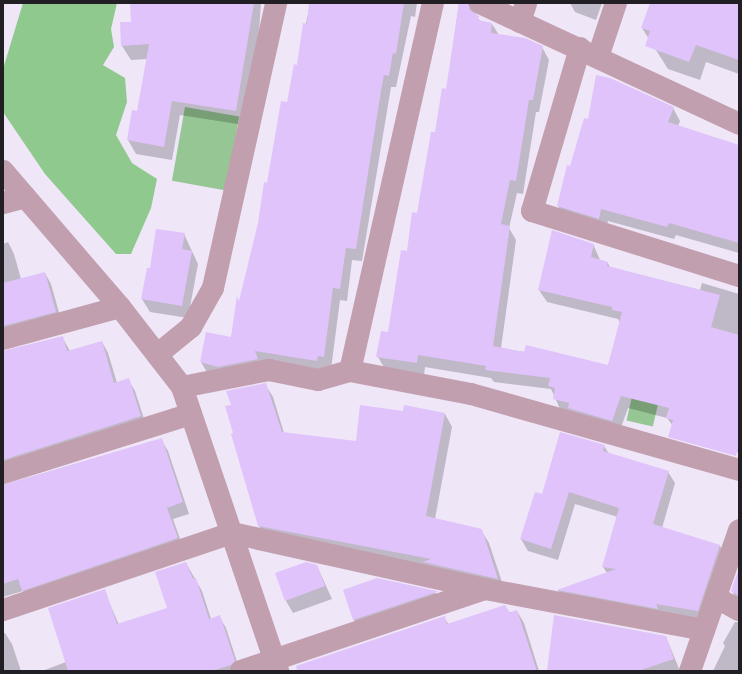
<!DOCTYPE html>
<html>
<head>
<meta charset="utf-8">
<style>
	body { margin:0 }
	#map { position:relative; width:742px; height:674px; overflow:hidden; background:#efe6f8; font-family:"Open Sans",sans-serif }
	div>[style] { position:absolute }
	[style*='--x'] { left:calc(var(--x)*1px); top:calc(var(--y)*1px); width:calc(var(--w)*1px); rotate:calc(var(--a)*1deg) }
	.green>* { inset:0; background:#95c693; transform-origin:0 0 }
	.forest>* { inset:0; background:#90c98e }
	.shadow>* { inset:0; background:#0003 }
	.building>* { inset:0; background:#e0c3fb }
	.minor>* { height:22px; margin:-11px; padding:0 11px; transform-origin:11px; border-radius:11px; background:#c29faf }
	span { translate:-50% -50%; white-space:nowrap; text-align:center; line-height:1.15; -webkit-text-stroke:3px #efe6f8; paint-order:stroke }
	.frame { position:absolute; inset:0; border:4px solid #211e24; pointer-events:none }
</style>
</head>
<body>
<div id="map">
	<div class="green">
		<div style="left:185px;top:107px;width:55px;height:75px;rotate:10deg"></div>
		<div style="left:640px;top:362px;width:27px;height:60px;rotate:13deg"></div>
	</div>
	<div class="forest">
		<div style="clip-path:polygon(23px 3px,117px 3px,111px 29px,114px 47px,103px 65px,125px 78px,127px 102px,116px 135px,132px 163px,157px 179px,151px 208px,131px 254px,116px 254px,45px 174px,3px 112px,3px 69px)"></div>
	</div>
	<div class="shadow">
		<div style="clip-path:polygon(131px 3px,261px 3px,258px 46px,244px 125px,180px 115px,172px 160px,136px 154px,128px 140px,138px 112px,147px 59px,131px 60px,122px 46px,121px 23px,132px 22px)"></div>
		<div style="clip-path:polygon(310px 3px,417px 3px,415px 17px,411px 16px,396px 87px,391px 87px,362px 261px,352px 260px,347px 301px,340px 300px,331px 369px,323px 373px,208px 374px,201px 362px,231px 338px,298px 66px)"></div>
		<div style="clip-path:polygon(459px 3px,487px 3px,479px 6px,475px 15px,481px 22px,492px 24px,499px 35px,542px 47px,549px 60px,539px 112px,536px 112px,523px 194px,517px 193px,509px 228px,516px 240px,501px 348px,608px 366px,620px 323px,618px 319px,547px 302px,539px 290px,593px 244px,600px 260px,607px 262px,610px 267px,700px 290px,702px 283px,739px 294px,739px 452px,680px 435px,667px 418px,628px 408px,619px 433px,561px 411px,551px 389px,494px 382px,491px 378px,425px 367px,424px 375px,385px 369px,378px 357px,389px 333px,447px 90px)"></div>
		<div style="clip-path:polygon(570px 3px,602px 3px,596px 20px,575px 12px)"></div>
		<div style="clip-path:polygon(651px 3px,739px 3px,739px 74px,706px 62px,700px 80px,668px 69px,642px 28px)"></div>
		<div style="clip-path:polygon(673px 108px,680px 121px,678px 126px,739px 146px,739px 253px,676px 235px,674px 239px,608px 221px,606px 231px,566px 218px,558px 206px,589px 121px)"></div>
		<div style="clip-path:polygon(184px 234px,198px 264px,188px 318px,150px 312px,142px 299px,151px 269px)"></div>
		<div style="clip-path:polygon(8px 242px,14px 254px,21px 279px,45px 273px,51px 284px,62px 323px,3px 342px,3px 244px)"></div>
		<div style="clip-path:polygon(62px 337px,70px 351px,102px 342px,108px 353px,117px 383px,128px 379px,135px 391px,147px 428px,3px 476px,3px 351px)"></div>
		<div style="clip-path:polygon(265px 384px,273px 397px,284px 433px,356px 442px,404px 412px,445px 414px,452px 427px,435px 519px,481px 530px,489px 543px,505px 591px,267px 539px,259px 526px,235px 433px,232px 406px)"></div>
		<div style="clip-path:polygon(161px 439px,168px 451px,189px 514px,173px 519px,184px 550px,29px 602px,23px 591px,3px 597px,3px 485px)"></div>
		<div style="clip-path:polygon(604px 446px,609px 454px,668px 472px,675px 483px,662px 528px,720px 546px,727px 558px,704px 623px,565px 601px,558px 590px,607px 573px,603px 567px,618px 517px,575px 504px,558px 560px,528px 551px,521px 539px,542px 496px)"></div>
		<div style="clip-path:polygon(186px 563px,202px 591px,211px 619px,219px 616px,226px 628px,240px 671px,42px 671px,66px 662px,104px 590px,119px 625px,169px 608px)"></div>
		<div style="clip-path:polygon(317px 566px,332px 599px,293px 613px,286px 601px)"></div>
		<div style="clip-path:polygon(739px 571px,739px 603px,732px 591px)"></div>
		<div style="clip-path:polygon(377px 579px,436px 593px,443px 605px,361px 632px,354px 620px,344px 590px)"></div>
		<div style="clip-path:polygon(517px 611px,524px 623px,539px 671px,305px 671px,444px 617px,449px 625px)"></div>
		<div style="clip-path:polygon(735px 622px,739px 622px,739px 671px,713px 671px,725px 646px,723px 643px)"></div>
		<div style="clip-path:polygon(3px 633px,5px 633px,12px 644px,21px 671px,3px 671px)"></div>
		<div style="clip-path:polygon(666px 637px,680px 671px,548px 671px)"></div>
	</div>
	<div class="building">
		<div style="clip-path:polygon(130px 3px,254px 3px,236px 111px,172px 101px,164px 147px,127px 140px,132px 110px,137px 111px,149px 44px,121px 46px,120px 22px,131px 22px)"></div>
		<div style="clip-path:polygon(309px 3px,404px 3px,396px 54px,393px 53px,389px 76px,384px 75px,381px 91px,356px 249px,346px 248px,340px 289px,333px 288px,324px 357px,318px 356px,317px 361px,255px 351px,258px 359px,218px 367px,200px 362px,206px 332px,231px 337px,237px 296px,239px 301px,258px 223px,264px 182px,267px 183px,281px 101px,287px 102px,294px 64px,297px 65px,303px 23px,307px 24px)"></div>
		<div style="clip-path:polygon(459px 3px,468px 3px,470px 10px,479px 16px,478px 20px,492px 23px,491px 33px,525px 38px,543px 46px,533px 100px,529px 100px,516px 181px,510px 180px,501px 224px,510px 226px,493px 346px,524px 352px,526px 345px,608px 365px,622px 312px,612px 310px,612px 307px,538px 290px,552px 230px,594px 244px,591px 257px,608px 262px,607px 266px,720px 295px,711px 327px,739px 335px,739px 444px,736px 456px,668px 437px,673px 420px,666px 418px,669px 408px,621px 396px,612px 421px,568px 408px,569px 403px,553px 399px,555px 388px,548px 386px,550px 378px,485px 370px,486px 366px,418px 355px,417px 363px,376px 357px,381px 331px,388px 332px,401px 250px,407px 251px,412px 212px,417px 213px,431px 132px,435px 132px,442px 88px,446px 89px)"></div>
		<div style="clip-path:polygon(650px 3px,739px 3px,739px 60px,696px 45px,689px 62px,645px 46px,650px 31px,641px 28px)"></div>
		<div style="clip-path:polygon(596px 75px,610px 78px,674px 107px,668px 122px,739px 145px,739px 243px,669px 223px,667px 227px,601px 209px,599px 219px,557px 206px,567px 165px,570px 166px,584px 118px,588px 119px)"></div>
		<div style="clip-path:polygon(156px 229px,185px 233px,182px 249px,192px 251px,182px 306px,141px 299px,147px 268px,150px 268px)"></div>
		<div style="clip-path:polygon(45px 272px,56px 312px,3px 326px,3px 283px)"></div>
		<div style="clip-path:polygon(63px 336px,67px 351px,102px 341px,114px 383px,129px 378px,141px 416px,3px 460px,3px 351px)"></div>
		<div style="clip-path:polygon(266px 383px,282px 432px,356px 441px,360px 405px,403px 411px,404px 405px,445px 413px,426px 516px,482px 529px,498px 579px,423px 562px,431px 559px,258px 526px,231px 434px,233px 433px,225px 406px,231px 405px,226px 391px)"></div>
		<div style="clip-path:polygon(560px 432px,605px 445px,603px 451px,669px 471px,653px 524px,720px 545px,698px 611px,656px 604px,658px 609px,557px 590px,616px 569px,602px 567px,619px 508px,569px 492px,551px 549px,520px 539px,535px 492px,542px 494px)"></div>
		<div style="clip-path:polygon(162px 438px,183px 502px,167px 508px,178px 538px,22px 591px,18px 579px,3px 584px,3px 485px)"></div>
		<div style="clip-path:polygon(186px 562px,193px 579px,196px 578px,209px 619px,220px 615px,235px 661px,231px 665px,212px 671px,68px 671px,48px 608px,105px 589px,117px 624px,167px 608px,155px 572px)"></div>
		<div style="clip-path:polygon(306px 562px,317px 565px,325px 586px,285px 601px,275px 573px)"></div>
		<div style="clip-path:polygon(739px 568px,739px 596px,731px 591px)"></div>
		<div style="clip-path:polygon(377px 578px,437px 591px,437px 592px,353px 620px,343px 590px)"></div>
		<div style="clip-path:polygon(505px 605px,510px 613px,517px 610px,537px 671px,297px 671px,296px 666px,445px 616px,447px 624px)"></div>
		<div style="clip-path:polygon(554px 615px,666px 636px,674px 659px,638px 671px,547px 671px)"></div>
	</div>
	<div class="minor">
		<div style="--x:480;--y:3;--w:286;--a:25"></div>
		<div style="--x:520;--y:22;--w:20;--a:-72"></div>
		<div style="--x:580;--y:48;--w:170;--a:106.4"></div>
		<div style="--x:532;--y:211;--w:217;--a:17.4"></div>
		<div style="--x:598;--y:57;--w:57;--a:-71.6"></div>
		<div style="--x:3;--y:171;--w:179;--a:49.3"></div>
		<div style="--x:120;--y:307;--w:101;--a:52.2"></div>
		<div style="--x:182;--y:387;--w:300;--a:71.3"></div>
		<div style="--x:3;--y:203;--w:23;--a:-15"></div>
		<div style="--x:3;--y:339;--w:121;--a:-15.3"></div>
		<div style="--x:158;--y:354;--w:43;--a:-39.3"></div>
		<div style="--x:191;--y:327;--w:45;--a:-60.6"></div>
		<div style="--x:213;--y:288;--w:292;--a:-77.5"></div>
		<div style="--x:350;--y:371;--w:377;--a:-77.3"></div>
		<div style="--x:182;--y:387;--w:89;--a:-11.1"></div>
		<div style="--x:269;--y:370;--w:50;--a:11.5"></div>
		<div style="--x:318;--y:380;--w:33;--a:-16"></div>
		<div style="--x:350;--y:371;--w:123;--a:10.8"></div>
		<div style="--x:471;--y:394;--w:279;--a:15.8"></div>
		<div style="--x:3;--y:473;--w:197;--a:-17.4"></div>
		<div style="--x:717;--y:598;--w:25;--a:29"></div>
		<div style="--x:3;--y:610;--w:242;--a:-18.6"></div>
		<div style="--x:232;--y:533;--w:259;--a:12.5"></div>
		<div style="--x:485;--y:589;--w:223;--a:10.6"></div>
		<div style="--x:241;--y:671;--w:257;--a:-18.6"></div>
		<div style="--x:690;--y:671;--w:149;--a:-70.8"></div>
	</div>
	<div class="frame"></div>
</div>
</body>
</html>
